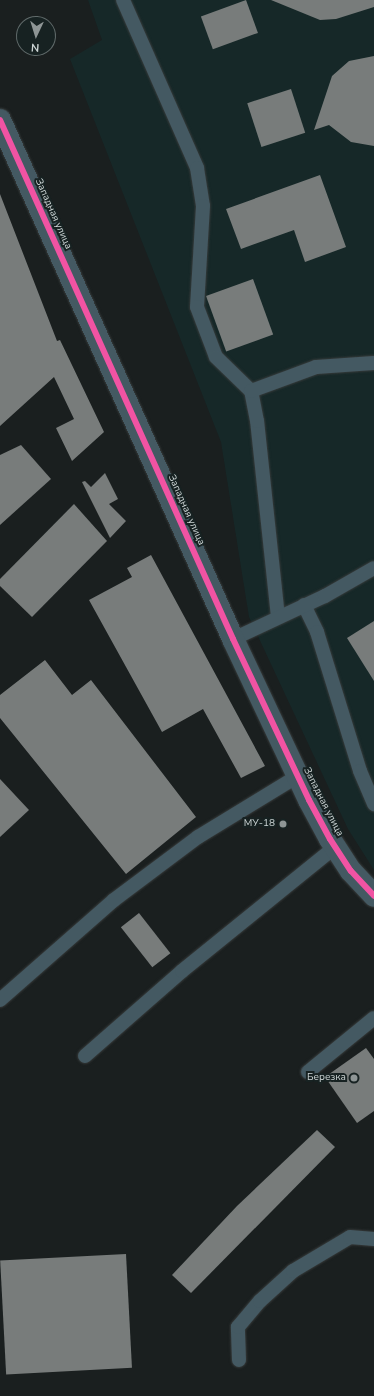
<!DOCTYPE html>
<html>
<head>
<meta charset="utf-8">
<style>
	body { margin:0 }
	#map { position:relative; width:374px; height:1396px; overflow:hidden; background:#1a1f1f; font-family:"Nunito Sans",sans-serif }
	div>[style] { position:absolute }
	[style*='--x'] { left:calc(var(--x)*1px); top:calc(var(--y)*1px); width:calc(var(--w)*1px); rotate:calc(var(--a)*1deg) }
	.built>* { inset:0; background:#162828 }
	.building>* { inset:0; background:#787c7b; transform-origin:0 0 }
	.roads { filter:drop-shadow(0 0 1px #373b3b) drop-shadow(0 0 1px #373b3b) }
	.service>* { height:14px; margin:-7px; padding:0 7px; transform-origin:7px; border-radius:7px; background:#445962 }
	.tertiary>* { height:22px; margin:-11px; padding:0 11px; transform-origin:11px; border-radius:11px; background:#445962 }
	.cycleway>* { height:6px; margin:-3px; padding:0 3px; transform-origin:3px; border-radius:3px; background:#f153a3 }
	.dots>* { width:11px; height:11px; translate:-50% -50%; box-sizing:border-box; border:2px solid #172222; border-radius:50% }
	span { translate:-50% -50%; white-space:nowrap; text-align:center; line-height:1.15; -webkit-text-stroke:4px #172222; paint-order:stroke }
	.street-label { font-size:10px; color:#cdd5d5 }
	.poi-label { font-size:10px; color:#cdd5d5 }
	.right { translate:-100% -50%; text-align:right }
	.north { position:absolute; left:16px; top:16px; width:40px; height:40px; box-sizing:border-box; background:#172222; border:1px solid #606a6a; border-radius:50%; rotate:184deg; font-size:11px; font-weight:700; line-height:16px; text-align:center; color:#cdd5d5 }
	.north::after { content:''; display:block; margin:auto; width:14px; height:18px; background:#8e9595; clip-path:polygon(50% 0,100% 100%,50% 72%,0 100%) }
</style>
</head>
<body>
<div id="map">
	<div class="built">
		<div style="clip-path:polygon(88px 0,374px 0,374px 870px,348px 829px,249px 617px,221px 442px,70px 59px,102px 40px)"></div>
	</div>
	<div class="building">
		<div style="left:246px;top:0;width:35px;height:48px;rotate:70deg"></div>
		<div style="clip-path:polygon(271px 0,374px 0,374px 7px,336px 19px,320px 20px)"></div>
		<div style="clip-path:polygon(374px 56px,374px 146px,351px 142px,329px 125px,314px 130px,332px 76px,349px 61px)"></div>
		<div style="left:291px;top:89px;width:46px;height:46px;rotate:72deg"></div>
		<div style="clip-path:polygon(320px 175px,346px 247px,305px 262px,294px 230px,241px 249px,226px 209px)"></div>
		<div style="clip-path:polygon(0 194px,57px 341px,60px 340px,104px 432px,72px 461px,56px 428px,74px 419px,54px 377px,0 426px)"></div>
		<div style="left:253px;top:279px;width:59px;height:50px;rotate:70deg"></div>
		<div style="clip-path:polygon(21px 445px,51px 479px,0 525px,0 455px)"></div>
		<div style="clip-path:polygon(105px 473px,118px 499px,109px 504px,126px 521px,110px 538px,82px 482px,85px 481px,91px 487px)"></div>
		<div style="clip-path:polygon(74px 504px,107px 541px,32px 617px,0 586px,0 579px)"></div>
		<div style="clip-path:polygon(151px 555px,265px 766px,241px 778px,203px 709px,162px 732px,89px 600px,132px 577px,127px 568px)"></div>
		<div style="clip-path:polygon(374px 621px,374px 681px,347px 638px)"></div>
		<div style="clip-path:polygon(45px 660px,72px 695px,91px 680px,196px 817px,126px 874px,0 718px,0 695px)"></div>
		<div style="clip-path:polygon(0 779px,29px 810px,0 837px)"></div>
		<div style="left:139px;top:913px;width:51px;height:23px;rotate:52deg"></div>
		<div style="clip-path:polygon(366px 1048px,374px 1059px,374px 1111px,357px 1123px,325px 1077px)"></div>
		<div style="clip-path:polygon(317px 1130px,335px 1147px,191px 1293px,172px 1275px,237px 1206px)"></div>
		<div style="left:126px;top:1254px;width:114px;height:126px;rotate:87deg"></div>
	</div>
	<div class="roads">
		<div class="service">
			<div style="--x:123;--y:0;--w:184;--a:66.2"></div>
			<div style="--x:197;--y:168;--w:38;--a:81"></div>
			<div style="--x:203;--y:206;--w:101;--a:93.4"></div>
			<div style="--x:197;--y:307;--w:53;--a:69.2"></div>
			<div style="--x:216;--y:357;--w:49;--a:44.2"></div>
			<div style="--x:304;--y:605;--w:30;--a:64"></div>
			<div style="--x:317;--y:632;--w:145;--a:72.8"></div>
			<div style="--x:360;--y:771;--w:36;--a:67"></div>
			<div style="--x:278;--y:617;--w:197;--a:-96.1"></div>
			<div style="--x:257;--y:421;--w:31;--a:-101"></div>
			<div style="--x:251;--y:391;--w:69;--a:-20.3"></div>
			<div style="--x:316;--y:367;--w:58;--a:-3.9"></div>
			<div style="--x:233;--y:639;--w:102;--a:-25.1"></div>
			<div style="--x:325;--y:596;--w:56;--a:-29.7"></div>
			<div style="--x:0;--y:1000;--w:152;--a:-41.3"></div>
			<div style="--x:114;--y:900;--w:105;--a:-36.9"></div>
			<div style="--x:198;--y:837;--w:117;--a:-31.4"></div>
			<div style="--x:85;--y:1056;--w:129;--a:-41.2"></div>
			<div style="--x:182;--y:971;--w:197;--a:-39"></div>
			<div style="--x:308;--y:1072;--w:85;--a:-39.3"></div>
			<div style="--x:239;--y:1360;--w:33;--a:-92"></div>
			<div style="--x:238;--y:1327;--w:34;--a:-50"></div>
			<div style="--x:260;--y:1301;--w:45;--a:-42.3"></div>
			<div style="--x:293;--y:1271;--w:66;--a:-30.8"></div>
			<div style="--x:350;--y:1237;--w:24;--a:5"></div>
		</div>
		<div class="tertiary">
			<div style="--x:0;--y:120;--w:569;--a:65.82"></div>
			<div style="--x:233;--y:639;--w:178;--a:64.7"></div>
			<div style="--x:309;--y:800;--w:44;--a:61.7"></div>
			<div style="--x:330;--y:839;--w:38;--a:57"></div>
			<div style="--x:351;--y:871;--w:34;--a:47"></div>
		</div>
	</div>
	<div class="cycleway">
		<div style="--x:0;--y:120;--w:569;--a:65.82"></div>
		<div style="--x:233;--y:639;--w:178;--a:64.7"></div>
		<div style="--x:309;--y:800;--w:44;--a:61.7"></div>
		<div style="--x:330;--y:839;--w:38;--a:57"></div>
		<div style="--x:351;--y:871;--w:34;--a:47"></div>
	</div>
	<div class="dots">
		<div style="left:283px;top:824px;background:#8e9595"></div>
		<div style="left:354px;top:1078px;background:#8e9595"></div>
	</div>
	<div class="street-label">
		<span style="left:53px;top:214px;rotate:66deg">Западная улица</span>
		<span style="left:186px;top:510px;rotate:66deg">Западная улица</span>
		<span style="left:323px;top:802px;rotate:63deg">Западная улица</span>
	</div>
	<div class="poi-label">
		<span class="right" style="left:275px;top:824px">МУ-18</span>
		<span class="right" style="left:346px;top:1078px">Березка</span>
	</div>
	<div class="north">N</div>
</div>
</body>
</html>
